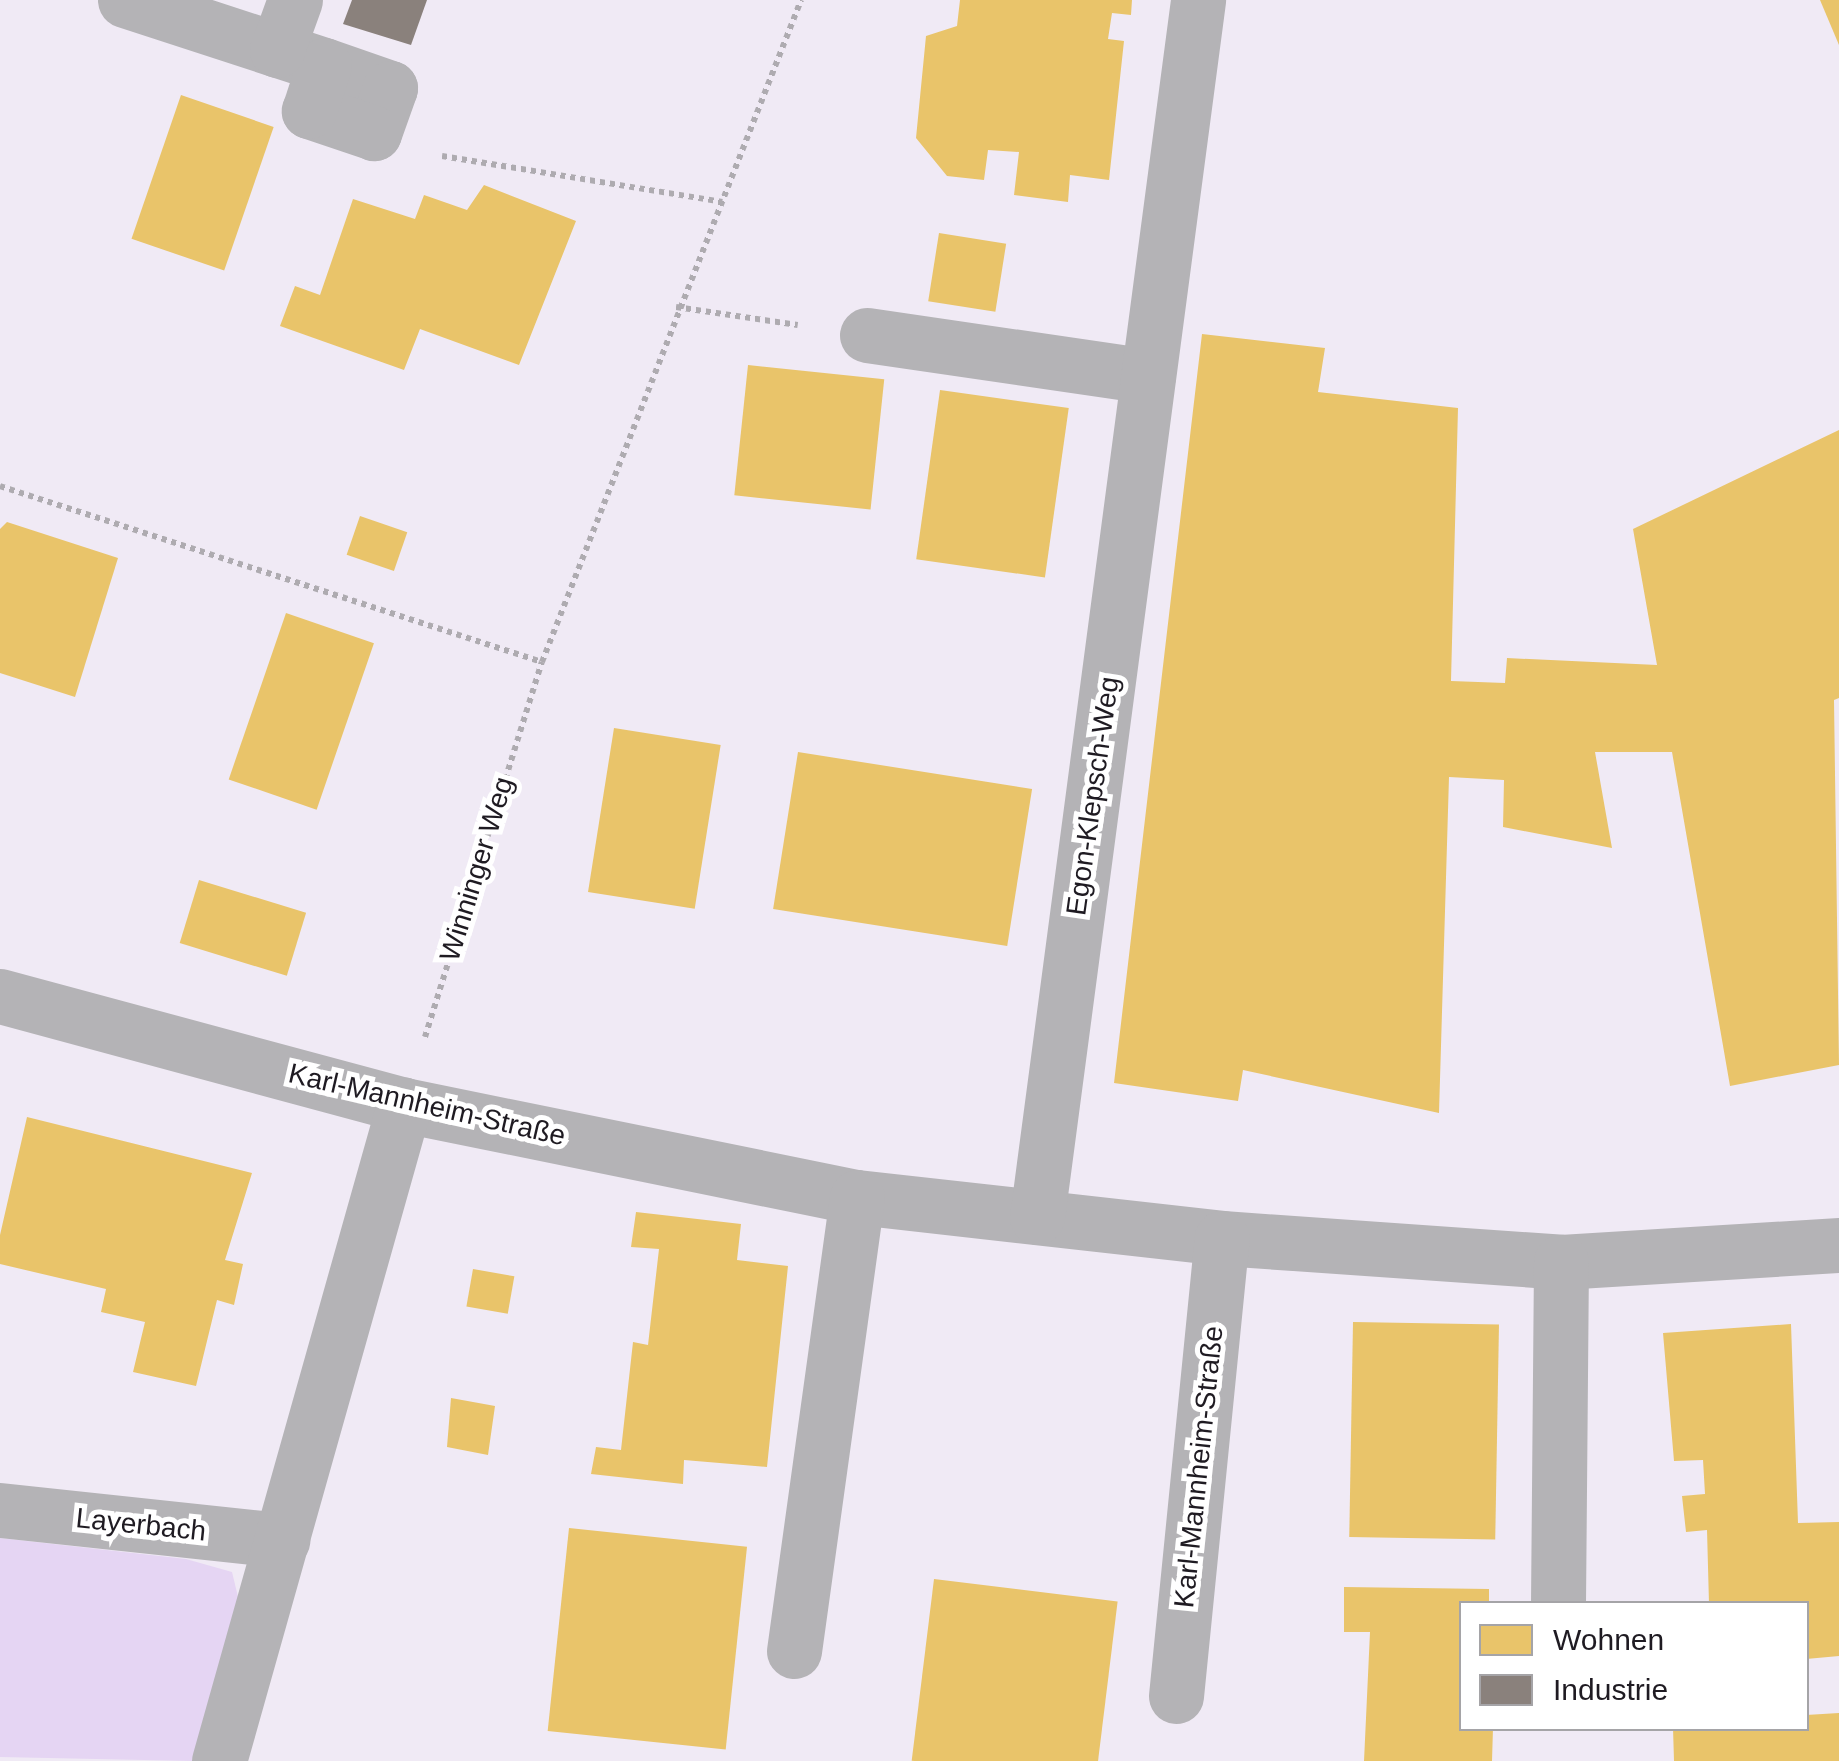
<!DOCTYPE html>
<html>
<head>
<meta charset="utf-8">
<style>
	body { margin:0 }
	#map { position:relative; width:1839px; height:1761px; overflow:hidden; background:#f0eaf5; font-family:Arial,sans-serif }
	div>[style] { position:absolute }
	[style*='--x'] { left:calc(var(--x)*1px); top:calc(var(--y)*1px); width:calc(var(--w)*1px); rotate:calc(var(--a)*1deg) }
	.green>* { inset:0; background:#e5d5f3 }
	.homes>* { inset:0; background:#e9c46a; transform-origin:0 0 }
	.industry>* { inset:0; background:#8a817c }
	.path>* { height:6px; margin-top:-3px; transform-origin:0; background:repeating-linear-gradient(90deg,#aeabb0 0 5px,transparent 0 10px) }
	.minor>* { height:55px; margin:-27.5px; padding:0 27.5px; transform-origin:27.5px; border-radius:27.5px; background:#b4b3b6 }
	span { translate:-50% -50%; white-space:nowrap; text-align:center; line-height:1.15; -webkit-text-stroke:10px #fff; paint-order:stroke }
	.street-label { font-size:28px; color:#1f1b22 }
	.legend { position:absolute; left:1459px; top:1601px; width:350px; height:130px; box-sizing:border-box; background:#fff; border:2px solid #a5a4a7; margin:0; padding:12px 18px; list-style:none; font-size:30px; color:#1f1b22 }
	.legend li { display:flex; align-items:center; gap:20px; height:50px }
	.legend b { width:50px; border:2px solid #a5a4a7 }
</style>
</head>
<body>
<div id="map">
	<div class="green">
		<div style="clip-path:polygon(0 1538px,186px 1559px,232px 1572px,240px 1605px,192px 1761px,0 1757px)"></div>
	</div>
	<div class="homes">
		<div style="clip-path:polygon(960px 0,1132px 0,1131px 15px,1112px 13px,1108px 39px,1124px 41px,1109px 180px,1070px 175px,1068px 202px,1014px 195px,1019px 152px,988px 150px,984px 180px,947px 176px,916px 138px,926px 36px,957px 26px)"></div>
		<div style="clip-path:polygon(1820px 0,1839px 0,1839px 45px)"></div>
		<div style="left:181px;top:95px;width:98px;height:152px;rotate:19deg"></div>
		<div style="clip-path:polygon(484px 185px,576px 221px,519px 365px,420px 329px,404px 370px,280px 326px,295px 286px,320px 295px,353px 199px,415px 219px,424px 195px,467px 210px)"></div>
		<div style="left:939px;top:233px;width:68px;height:69px;rotate:9deg"></div>
		<div style="clip-path:polygon(1202px 334px,1325px 348px,1318px 392px,1458px 408px,1451px 681px,1505px 683px,1507px 658px,1657px 665px,1633px 529px,1839px 430px,1839px 698px,1834px 700px,1839px 1065px,1730px 1086px,1672px 752px,1595px 752px,1612px 848px,1503px 827px,1504px 780px,1449px 777px,1439px 1113px,1243px 1070px,1238px 1101px,1114px 1083px)"></div>
		<div style="left:748px;top:365px;width:137px;height:131px;rotate:6deg"></div>
		<div style="left:940px;top:390px;width:130px;height:171px;rotate:8deg"></div>
		<div style="left:360px;top:516px;width:50px;height:41px;rotate:19deg"></div>
		<div style="clip-path:polygon(7px 522px,118px 558px,75px 697px,0 673px,0 529px)"></div>
		<div style="left:286px;top:613px;width:93px;height:176px;rotate:19deg"></div>
		<div style="left:614px;top:728px;width:108px;height:166px;rotate:9deg"></div>
		<div style="left:798px;top:752px;width:237px;height:159px;rotate:9deg"></div>
		<div style="left:199px;top:880px;width:112px;height:66px;rotate:17deg"></div>
		<div style="clip-path:polygon(27px 1117px,252px 1173px,225px 1260px,243px 1264px,234px 1305px,217px 1300px,196px 1386px,133px 1372px,145px 1322px,101px 1312px,106px 1289px,0 1264px,0 1235px)"></div>
		<div style="clip-path:polygon(636px 1212px,741px 1224px,737px 1260px,788px 1266px,767px 1467px,684px 1460px,683px 1484px,591px 1474px,596px 1447px,621px 1450px,633px 1342px,648px 1345px,659px 1249px,631px 1247px)"></div>
		<div style="left:473px;top:1269px;width:42px;height:38px;rotate:10deg"></div>
		<div style="left:1353px;top:1322px;width:146px;height:215px;rotate:1deg"></div>
		<div style="clip-path:polygon(1791px 1324px,1798px 1523px,1839px 1522px,1839px 1656px,1806px 1659px,1806px 1604px,1709px 1604px,1707px 1530px,1686px 1532px,1682px 1496px,1705px 1494px,1703px 1460px,1674px 1461px,1663px 1333px)"></div>
		<div style="clip-path:polygon(451px 1398px,495px 1406px,488px 1455px,447px 1447px)"></div>
		<div style="left:569px;top:1528px;width:179px;height:204px;rotate:6deg"></div>
		<div style="left:934px;top:1579px;width:185px;height:183px;rotate:7deg"></div>
		<div style="clip-path:polygon(1344px 1587px,1489px 1589px,1489px 1604px,1462px 1604px,1462px 1728px,1493px 1728px,1492px 1761px,1364px 1761px,1370px 1632px,1344px 1632px)"></div>
		<div style="clip-path:polygon(1839px 1713px,1839px 1761px,1674px 1761px,1673px 1728px,1806px 1728px,1806px 1715px)"></div>
	</div>
	<div class="industry">
		<div style="clip-path:polygon(352px 0,427px 0,411px 45px,343px 24px)"></div>
	</div>
	<div class="path">
		<div style="--x:442;--y:156;--w:284;--a:9.3"></div>
		<div style="--x:676;--y:307;--w:123;--a:8.4"></div>
		<div style="--x:0;--y:486;--w:570;--a:17.99"></div>
		<div style="--x:425;--y:1037;--w:393;--a:-72.7"></div>
		<div style="--x:542;--y:662;--w:711;--a:-68.63"></div>
	</div>
	<div class="minor">
		<div style="--x:125;--y:0;--w:209;--a:18.1"></div>
		<div style="--x:324;--y:65;--w:70;--a:19.2"></div>
		<div style="--x:390;--y:88;--w:48;--a:109.6"></div>
		<div style="--x:374;--y:133;--w:69;--a:-161.3"></div>
		<div style="--x:309;--y:111;--w:48;--a:-71.9"></div>
		<div style="--x:277;--y:50;--w:53;--a:-70.2"></div>
		<div style="--x:867;--y:335;--w:284;--a:8.3"></div>
		<div style="--x:0;--y:996;--w:418;--a:15.1"></div>
		<div style="--x:404;--y:1105;--w:462;--a:11.5"></div>
		<div style="--x:857;--y:1197;--w:367;--a:6.4"></div>
		<div style="--x:1222;--y:1238;--w:340;--a:4"></div>
		<div style="--x:1561;--y:1262;--w:279;--a:-3.5"></div>
		<div style="--x:1037;--y:1217;--w:1228;--a:-82.46"></div>
		<div style="--x:0;--y:1510;--w:284;--a:6.1"></div>
		<div style="--x:1558;--y:1604;--w:342;--a:-89.5"></div>
		<div style="--x:794;--y:1651;--w:458;--a:-82.1"></div>
		<div style="--x:1176;--y:1696;--w:460;--a:-84.3"></div>
		<div style="--x:219;--y:1761;--w:682;--a:-74.25"></div>
	</div>
	<div class="street-label">
		<span style="left:1093px;top:796px;rotate:-82deg">Egon-Klepsch-Weg</span>
		<span style="left:477px;top:869px;rotate:-73deg">Winninger Weg</span>
		<span style="left:427px;top:1105px;rotate:13deg">Karl-Mannheim-Straße</span>
		<span style="left:1199px;top:1467px;rotate:-84deg">Karl-Mannheim-Straße</span>
		<span style="left:141px;top:1525px;rotate:6deg">Layerbach</span>
	</div>
	<ul class="legend">
	<li><b style="height:28px;background:#e9c46a"></b>Wohnen</li>
	<li><b style="height:28px;background:#8a817c"></b>Industrie</li>
	</ul>
</div>
</body>
</html>
